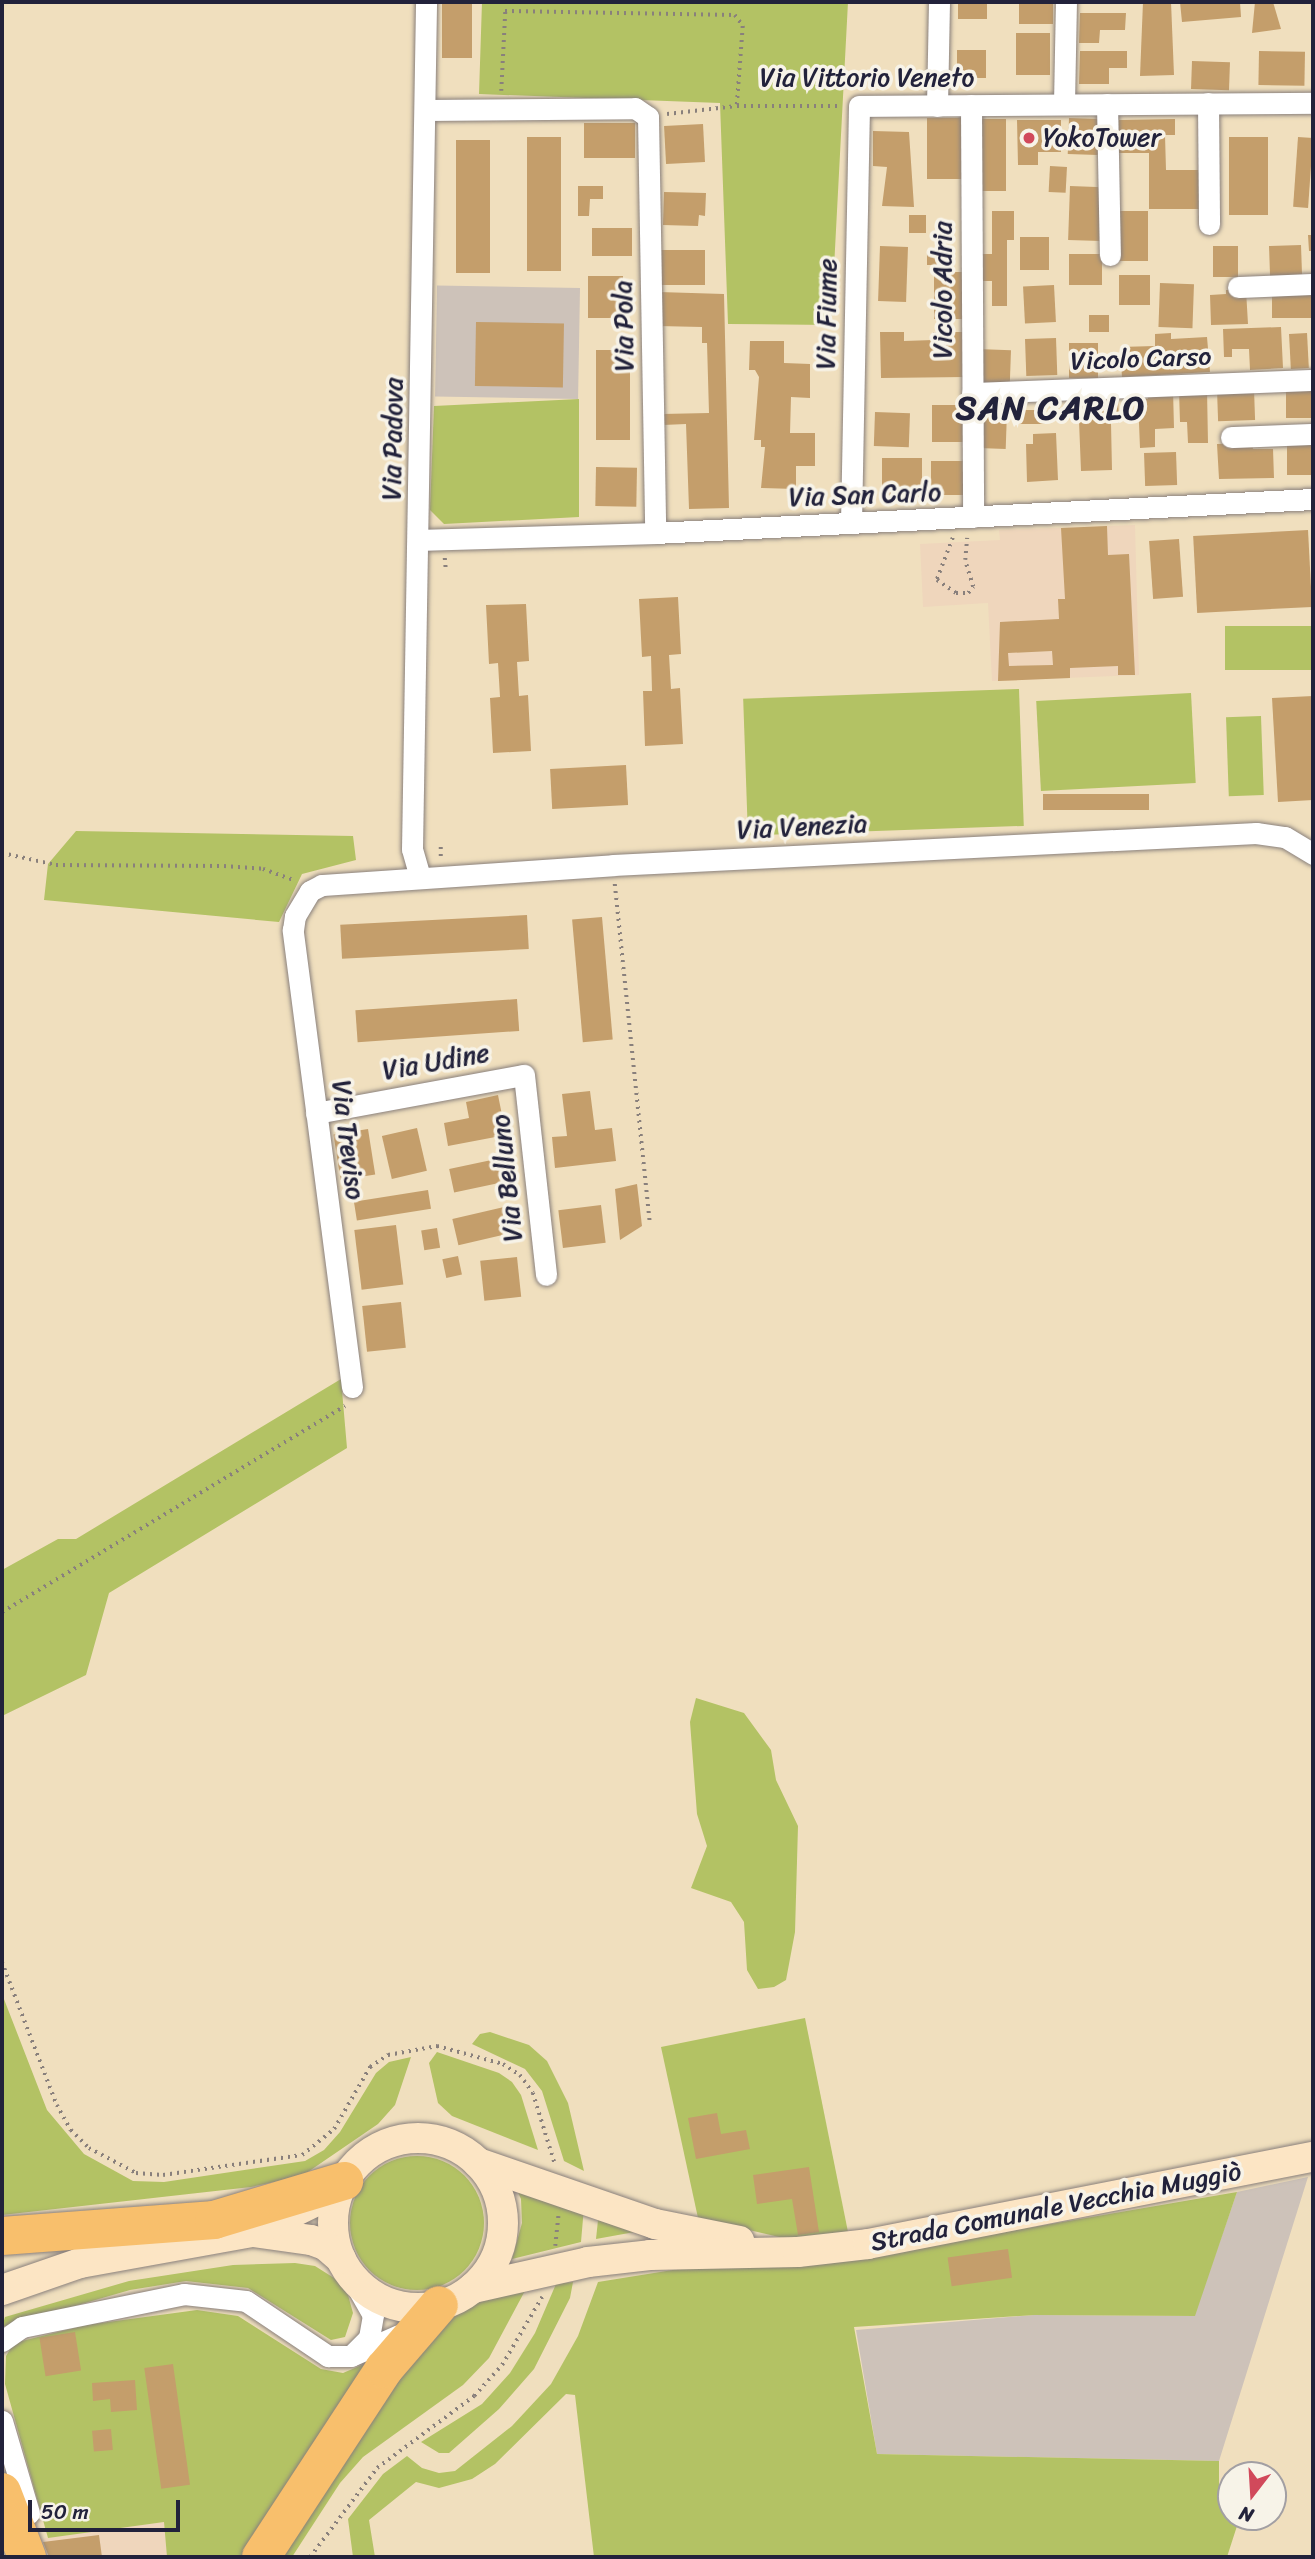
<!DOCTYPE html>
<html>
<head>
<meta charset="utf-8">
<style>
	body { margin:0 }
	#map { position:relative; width:1315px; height:2559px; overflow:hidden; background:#f0dfbe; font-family:Sriracha,sans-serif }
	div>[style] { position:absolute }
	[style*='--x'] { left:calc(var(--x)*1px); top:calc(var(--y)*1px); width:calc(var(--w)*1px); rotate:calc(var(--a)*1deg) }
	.built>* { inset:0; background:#efd6bc }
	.industrial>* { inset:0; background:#cdc2b9; transform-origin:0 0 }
	.green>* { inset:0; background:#b3c264; transform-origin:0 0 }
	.round { border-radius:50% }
	.building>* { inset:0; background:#c49e6b; transform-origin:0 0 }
	.path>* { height:3.5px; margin-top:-1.75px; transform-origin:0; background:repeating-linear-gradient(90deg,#89807c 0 2px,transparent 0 7px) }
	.roads { filter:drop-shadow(0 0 2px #89807c) drop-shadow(0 0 2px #89807c) }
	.street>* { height:21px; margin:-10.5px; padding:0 10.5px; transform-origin:10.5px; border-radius:10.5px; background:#fff }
	.secondary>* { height:30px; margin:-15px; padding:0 15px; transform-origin:15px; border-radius:15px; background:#fce5c4 }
	.secondary>.ring { margin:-15px; padding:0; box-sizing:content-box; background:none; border:30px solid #fce5c4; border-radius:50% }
	.highway>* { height:38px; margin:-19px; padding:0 19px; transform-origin:19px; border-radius:19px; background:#f8bf6c }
	.dots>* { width:19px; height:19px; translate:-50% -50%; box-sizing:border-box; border:4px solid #f7f3e8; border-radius:50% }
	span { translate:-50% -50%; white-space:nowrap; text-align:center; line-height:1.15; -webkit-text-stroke:7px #f7f3e8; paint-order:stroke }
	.street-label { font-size:26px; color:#22223b }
	.poi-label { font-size:26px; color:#22223b }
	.left { translate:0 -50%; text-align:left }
	.district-label { font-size:33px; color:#22223b; font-weight:700; letter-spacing:2px }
	.frame { position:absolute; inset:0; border:4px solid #22223b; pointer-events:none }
	.north { position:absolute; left:1217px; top:2461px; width:70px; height:70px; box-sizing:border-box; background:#f7f3e8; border:2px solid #a29fa3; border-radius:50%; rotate:197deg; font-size:19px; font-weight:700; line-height:28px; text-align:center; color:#22223b }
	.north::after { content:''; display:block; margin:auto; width:24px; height:32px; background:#d1495b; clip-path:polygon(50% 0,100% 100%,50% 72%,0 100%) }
	.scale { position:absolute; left:28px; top:2500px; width:152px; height:32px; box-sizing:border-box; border:4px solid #22223b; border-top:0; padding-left:9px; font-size:21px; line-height:24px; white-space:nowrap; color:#22223b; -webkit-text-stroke:5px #f7f3e8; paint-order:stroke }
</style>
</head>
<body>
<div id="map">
	<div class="built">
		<div style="clip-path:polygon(1135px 525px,1139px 675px,992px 681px,988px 603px,923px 607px,920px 544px,1000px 540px,999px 530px)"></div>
		<div style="clip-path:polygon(164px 2522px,167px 2557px,39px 2557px,32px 2540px)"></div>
	</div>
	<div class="industrial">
		<div style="left:580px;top:288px;width:111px;height:143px;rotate:91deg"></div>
		<div style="clip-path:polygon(1308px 2177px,1219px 2461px,877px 2454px,856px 2330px,1034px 2315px,1194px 2316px,1237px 2192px)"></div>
	</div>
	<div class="green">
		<div style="clip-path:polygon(482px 2px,848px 2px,831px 325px,728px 324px,720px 103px,479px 94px)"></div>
		<div style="clip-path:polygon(579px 399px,579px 517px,444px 524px,430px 510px,434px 406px)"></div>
		<div style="left:1313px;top:626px;width:44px;height:88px;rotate:90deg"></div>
		<div style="left:1019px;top:689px;width:137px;height:276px;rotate:88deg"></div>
		<div style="left:1191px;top:693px;width:90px;height:155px;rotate:87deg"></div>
		<div style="left:1261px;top:716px;width:79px;height:35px;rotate:88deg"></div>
		<div style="clip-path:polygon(76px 831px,353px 836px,356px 860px,302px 874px,279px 922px,44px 900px,48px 864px)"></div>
		<div style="clip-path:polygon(341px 1379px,347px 1448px,109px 1593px,86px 1675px,2px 1716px,2px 1570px,58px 1539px,76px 1539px)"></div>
		<div style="clip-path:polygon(696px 1698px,744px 1713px,771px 1750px,776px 1780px,798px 1826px,795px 1932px,786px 1980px,774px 1987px,758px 1989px,747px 1970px,744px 1922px,731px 1902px,691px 1888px,707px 1846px,697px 1814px,690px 1722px)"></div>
		<div style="clip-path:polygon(2px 1994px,47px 2110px,84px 2154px,133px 2181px,164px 2182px,305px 2161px,324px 2150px,340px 2132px,376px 2073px,389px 2062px,411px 2057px,395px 2105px,378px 2124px,302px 2176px,251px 2187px,2px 2215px)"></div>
		<div style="clip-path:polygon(805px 2018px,848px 2232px,796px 2241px,698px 2218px,661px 2047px)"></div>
		<div style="clip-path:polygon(490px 2032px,529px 2045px,547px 2061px,568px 2103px,584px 2171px,564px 2161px,542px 2091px,525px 2069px,472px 2044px,480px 2034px)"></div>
		<div style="clip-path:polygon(437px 2052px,499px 2073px,512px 2082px,521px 2095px,538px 2150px,452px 2116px,438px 2103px,429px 2063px)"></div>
		<div class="round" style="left:350px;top:2156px;width:134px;height:134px"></div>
		<div style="clip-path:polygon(513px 2181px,584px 2207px,581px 2242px,512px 2259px,522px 2223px,521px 2199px)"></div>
		<div style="clip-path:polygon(1237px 2192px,1195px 2316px,1034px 2315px,854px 2327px,877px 2454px,1219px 2461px,1219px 2503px,1237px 2526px,1227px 2557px,594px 2557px,575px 2395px,566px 2394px,495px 2464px,472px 2479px,439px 2488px,416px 2482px,369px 2520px,375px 2557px,353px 2557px,348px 2519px,383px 2474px,407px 2456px,422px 2468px,439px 2473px,455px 2471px,512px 2426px,551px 2384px,578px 2336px,598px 2282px,685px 2268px,842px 2260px)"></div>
		<div style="clip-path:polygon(599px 2211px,640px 2231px,596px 2239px)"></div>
		<div style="clip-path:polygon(295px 2263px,315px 2266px,334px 2278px,348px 2295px,353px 2313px,345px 2337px,331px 2340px,248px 2288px,186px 2281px,130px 2290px,2px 2327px,5px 2317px,129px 2281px,233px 2265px)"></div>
		<div style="clip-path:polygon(573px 2282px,570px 2298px,534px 2369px,499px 2409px,449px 2453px,439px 2453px,421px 2442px,482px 2404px,510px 2373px,535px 2333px,556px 2284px)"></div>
		<div style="clip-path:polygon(527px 2287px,489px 2358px,463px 2385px,363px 2457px,340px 2483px,292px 2557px,275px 2557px,416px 2347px,449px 2317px,480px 2300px)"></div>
		<div style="clip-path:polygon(197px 2310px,238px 2316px,321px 2369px,343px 2373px,376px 2359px,248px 2557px,167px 2557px,164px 2522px,48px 2538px,5px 2384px,6px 2356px,14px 2343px,86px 2325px)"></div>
	</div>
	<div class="building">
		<div style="left:442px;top:2px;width:30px;height:56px"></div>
		<div style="left:958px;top:2px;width:29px;height:17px"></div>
		<div style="left:1019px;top:2px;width:34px;height:22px"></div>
		<div style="clip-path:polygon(1143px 2px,1171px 2px,1174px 75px,1140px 76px)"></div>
		<div style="clip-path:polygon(1180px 2px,1240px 2px,1241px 17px,1182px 22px)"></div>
		<div style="clip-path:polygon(1255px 2px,1273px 2px,1281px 29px,1252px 33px)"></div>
		<div style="clip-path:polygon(1080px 13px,1126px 13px,1125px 30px,1100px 30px,1099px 43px,1079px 43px)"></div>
		<div style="left:1016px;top:33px;width:34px;height:42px"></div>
		<div style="left:957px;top:50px;width:29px;height:28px"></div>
		<div style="clip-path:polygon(1080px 51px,1127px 51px,1127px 68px,1109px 68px,1109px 84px,1079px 84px)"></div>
		<div style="left:1259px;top:51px;width:46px;height:34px;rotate:1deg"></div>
		<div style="left:1192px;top:61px;width:38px;height:28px;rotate:2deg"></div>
		<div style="left:927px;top:118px;width:36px;height:61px"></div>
		<div style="left:1069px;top:118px;width:30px;height:36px;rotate:2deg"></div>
		<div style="left:979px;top:119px;width:27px;height:72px"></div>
		<div style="clip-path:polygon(1175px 119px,1175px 135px,1165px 135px,1166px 170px,1203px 170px,1203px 209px,1149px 209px,1149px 153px,1119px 153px,1119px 120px)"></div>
		<div style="clip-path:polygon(1017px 120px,1061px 120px,1061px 152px,1038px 152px,1038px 165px,1018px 165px)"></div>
		<div style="left:584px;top:123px;width:51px;height:35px"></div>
		<div style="left:703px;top:124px;width:38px;height:39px;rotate:87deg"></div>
		<div style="clip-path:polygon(873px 131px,909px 132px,914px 207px,882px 206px,887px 167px,873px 166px)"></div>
		<div style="left:561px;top:137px;width:134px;height:34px;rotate:90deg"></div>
		<div style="left:1229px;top:137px;width:39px;height:78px"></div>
		<div style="left:1298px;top:137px;width:15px;height:70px;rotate:4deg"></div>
		<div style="left:456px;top:140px;width:34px;height:133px"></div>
		<div style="left:1050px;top:166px;width:17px;height:26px;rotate:3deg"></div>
		<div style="clip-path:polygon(578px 186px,603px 186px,603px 199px,590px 199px,589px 216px,578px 216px)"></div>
		<div style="left:1070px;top:186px;width:33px;height:54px;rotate:2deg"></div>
		<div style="clip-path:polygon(664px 192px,706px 193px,705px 216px,699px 215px,698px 226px,663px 225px)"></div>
		<div style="clip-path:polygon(992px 211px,1014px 211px,1014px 240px,1007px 240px,1007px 306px,992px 306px,992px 281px,978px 281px,978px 254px,992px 254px)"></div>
		<div style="left:1119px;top:211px;width:29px;height:50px"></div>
		<div style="left:909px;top:215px;width:17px;height:18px"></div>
		<div style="left:592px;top:228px;width:40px;height:28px"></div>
		<div style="clip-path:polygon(1308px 235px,1313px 235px,1313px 251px,1309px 251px)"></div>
		<div style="left:1020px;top:237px;width:29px;height:33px"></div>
		<div style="left:1301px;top:245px;width:31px;height:32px;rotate:88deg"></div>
		<div style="left:880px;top:246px;width:28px;height:55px;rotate:2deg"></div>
		<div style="left:1238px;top:246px;width:31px;height:25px;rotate:90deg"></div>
		<div style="left:660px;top:250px;width:45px;height:35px"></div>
		<div style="left:927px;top:251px;width:17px;height:14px"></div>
		<div style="left:1102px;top:254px;width:31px;height:33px;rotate:90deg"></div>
		<div style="left:934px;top:272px;width:28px;height:47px"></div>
		<div style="left:1150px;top:275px;width:30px;height:31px;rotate:90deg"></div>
		<div style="left:588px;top:276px;width:35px;height:42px"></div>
		<div style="left:1160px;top:283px;width:34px;height:44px;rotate:2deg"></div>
		<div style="left:1054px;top:285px;width:37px;height:31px;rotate:87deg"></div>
		<div style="left:1313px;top:289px;width:29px;height:41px;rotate:90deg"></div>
		<div style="clip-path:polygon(1226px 290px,1246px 290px,1248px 324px,1211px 325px,1210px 295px,1226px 294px)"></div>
		<div style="clip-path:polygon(659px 292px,724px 294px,729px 508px,689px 509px,686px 424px,663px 425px,662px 414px,709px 413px,707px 343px,702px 343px,702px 327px,658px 326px)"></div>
		<div style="left:1109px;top:315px;width:17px;height:20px;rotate:90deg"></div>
		<div style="left:476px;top:322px;width:88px;height:64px;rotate:1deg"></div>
		<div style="clip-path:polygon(1281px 327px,1283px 368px,1250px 370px,1249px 349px,1232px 349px,1232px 357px,1224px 357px,1223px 329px)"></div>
		<div style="clip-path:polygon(880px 332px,904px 332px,904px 341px,933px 340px,933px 332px,964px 332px,965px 377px,881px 378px)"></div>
		<div style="clip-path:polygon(1171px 333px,1171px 339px,1207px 337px,1210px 372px,1122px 377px,1120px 347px,1155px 346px,1155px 334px)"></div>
		<div style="left:1307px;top:333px;width:35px;height:18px;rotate:87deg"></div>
		<div style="left:1056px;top:338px;width:37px;height:31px;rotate:88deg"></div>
		<div style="clip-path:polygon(750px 341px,784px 341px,784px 363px,810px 364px,810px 398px,791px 397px,790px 433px,815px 433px,815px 466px,796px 466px,796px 489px,761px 488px,765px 447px,761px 447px,761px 440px,754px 440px,759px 377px,755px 370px,749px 370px)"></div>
		<div style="left:1069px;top:343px;width:29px;height:35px"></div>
		<div style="left:977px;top:349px;width:34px;height:34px;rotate:2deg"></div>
		<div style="left:596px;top:350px;width:34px;height:90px"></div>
		<div style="left:1254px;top:389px;width:31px;height:37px;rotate:88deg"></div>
		<div style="left:1313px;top:389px;width:29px;height:27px;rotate:90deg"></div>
		<div style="clip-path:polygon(1173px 390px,1174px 428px,1155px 429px,1155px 447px,1140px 448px,1138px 399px,1148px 399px,1147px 391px)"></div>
		<div style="clip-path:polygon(1207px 390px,1208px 443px,1188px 443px,1187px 422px,1180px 422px,1179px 391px)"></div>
		<div style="clip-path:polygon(1118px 395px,1119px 423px,1111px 423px,1112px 470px,1081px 471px,1078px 396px)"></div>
		<div style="left:963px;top:405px;width:37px;height:31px;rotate:90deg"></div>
		<div style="left:1018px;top:410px;width:28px;height:14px"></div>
		<div style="left:980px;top:411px;width:27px;height:37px;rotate:2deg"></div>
		<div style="left:875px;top:412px;width:35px;height:34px;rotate:2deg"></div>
		<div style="clip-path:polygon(1056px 433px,1058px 480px,1027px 482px,1026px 444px,1033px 444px,1033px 434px)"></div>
		<div style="left:1313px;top:439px;width:36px;height:26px;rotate:90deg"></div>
		<div style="clip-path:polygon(1252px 443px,1253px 449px,1273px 449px,1274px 478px,1219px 479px,1217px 444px)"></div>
		<div style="left:1176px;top:452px;width:33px;height:32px;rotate:88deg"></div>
		<div style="left:882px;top:458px;width:40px;height:39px"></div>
		<div style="left:931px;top:461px;width:32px;height:34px"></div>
		<div style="left:596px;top:467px;width:41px;height:39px;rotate:1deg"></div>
		<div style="clip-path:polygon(evenodd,1107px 526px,1108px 555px,1129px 554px,1135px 675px,1118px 675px,1118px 666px,1070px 668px,1070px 678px,998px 681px,1000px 622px,1059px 619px,1058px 599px,1065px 599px,1061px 528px,1107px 526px,1052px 651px,1053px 665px,1009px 666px,1008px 653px,1052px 651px)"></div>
		<div style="left:1308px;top:530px;width:77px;height:115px;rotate:87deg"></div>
		<div style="left:1179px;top:539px;width:58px;height:30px;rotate:86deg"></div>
		<div style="clip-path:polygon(678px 597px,681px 654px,669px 655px,671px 689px,680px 688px,683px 744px,645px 746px,643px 691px,652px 691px,651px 656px,642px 657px,639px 599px)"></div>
		<div style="clip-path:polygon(526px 604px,529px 661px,517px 662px,519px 696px,528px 695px,531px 751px,493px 753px,490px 698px,500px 697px,498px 663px,489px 664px,486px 605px)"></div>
		<div style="clip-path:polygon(1313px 696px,1313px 800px,1278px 802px,1272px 698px)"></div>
		<div style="left:626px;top:765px;width:40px;height:76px;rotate:87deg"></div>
		<div style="left:1149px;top:794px;width:16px;height:106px;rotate:90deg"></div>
		<div style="left:527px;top:915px;width:34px;height:187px;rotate:87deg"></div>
		<div style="left:602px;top:917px;width:123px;height:30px;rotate:85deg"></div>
		<div style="left:517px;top:999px;width:32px;height:162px;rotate:86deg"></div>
		<div style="clip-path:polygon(590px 1091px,595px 1130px,612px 1128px,616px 1161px,555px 1168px,552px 1137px,567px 1136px,562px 1094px)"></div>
		<div style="clip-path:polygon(498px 1095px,506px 1135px,448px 1146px,444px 1123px,469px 1118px,466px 1102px)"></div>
		<div style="left:417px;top:1128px;width:44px;height:36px;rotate:77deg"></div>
		<div style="left:368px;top:1129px;width:46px;height:35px;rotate:81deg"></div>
		<div style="left:501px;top:1158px;width:24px;height:53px;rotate:78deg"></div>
		<div style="clip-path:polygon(637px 1184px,642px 1226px,620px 1240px,615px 1189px)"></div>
		<div style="left:428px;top:1190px;width:19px;height:75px;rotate:81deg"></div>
		<div style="left:601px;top:1205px;width:38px;height:43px;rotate:83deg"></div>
		<div style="left:504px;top:1207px;width:27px;height:53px;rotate:77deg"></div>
		<div style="left:396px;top:1225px;width:60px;height:42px;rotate:83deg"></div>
		<div style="left:437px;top:1228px;width:20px;height:16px;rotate:81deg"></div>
		<div style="left:458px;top:1256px;width:19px;height:16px;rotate:78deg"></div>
		<div style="left:517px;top:1257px;width:40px;height:37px;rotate:84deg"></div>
		<div style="left:401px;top:1302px;width:46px;height:39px;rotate:84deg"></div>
		<div style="clip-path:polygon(717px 2113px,721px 2134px,746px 2130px,750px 2149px,696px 2159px,688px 2118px)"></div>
		<div style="clip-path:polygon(809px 2167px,819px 2232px,798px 2235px,792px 2199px,757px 2204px,753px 2175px)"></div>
		<div style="left:1008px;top:2249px;width:29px;height:61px;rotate:82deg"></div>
		<div style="left:75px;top:2332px;width:39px;height:36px;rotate:81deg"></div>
		<div style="left:173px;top:2364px;width:122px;height:29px;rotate:82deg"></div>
		<div style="clip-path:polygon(135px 2380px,137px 2410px,111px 2412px,110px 2399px,93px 2401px,92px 2383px)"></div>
		<div style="left:111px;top:2429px;width:21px;height:19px;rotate:85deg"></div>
		<div style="clip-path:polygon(99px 2535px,102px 2557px,49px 2557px,43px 2542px)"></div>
	</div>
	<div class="path">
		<div style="--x:501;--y:91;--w:80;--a:-87.1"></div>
		<div style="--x:505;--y:11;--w:230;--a:1"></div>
		<div style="--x:735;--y:15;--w:14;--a:54"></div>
		<div style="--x:743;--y:26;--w:80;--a:94.3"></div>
		<div style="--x:667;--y:114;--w:70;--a:-6.5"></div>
		<div style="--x:737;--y:106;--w:104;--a:0"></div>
		<div style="--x:953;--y:538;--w:45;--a:110.9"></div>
		<div style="--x:937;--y:580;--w:23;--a:34"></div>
		<div style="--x:956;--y:593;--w:12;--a:0"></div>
		<div style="--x:968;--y:593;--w:8;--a:-50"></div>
		<div style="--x:973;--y:587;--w:28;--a:-107"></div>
		<div style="--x:965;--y:560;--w:22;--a:-85"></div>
		<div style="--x:445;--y:558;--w:12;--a:85"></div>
		<div style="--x:441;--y:847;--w:12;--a:90"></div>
		<div style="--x:2;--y:853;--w:55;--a:12.5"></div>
		<div style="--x:56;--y:865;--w:168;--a:0.3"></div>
		<div style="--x:224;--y:866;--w:39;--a:4"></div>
		<div style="--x:263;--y:869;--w:32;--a:20"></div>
		<div style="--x:615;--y:884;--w:339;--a:84.1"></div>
		<div style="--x:2;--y:1612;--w:400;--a:-31"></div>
		<div style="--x:2;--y:1962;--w:153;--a:69"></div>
		<div style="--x:57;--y:2105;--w:29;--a:61"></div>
		<div style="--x:71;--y:2130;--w:25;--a:45"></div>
		<div style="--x:89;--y:2148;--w:53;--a:28"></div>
		<div style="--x:136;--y:2173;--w:27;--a:4"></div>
		<div style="--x:163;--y:2175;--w:140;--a:-8.2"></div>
		<div style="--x:302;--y:2155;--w:41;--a:-39.1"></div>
		<div style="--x:334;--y:2129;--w:72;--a:-59.9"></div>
		<div style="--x:370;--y:2067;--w:22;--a:-34"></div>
		<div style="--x:388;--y:2055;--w:50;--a:-10.4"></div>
		<div style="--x:437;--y:2046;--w:68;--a:15.3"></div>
		<div style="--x:503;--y:2064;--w:20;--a:33"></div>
		<div style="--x:520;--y:2075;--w:22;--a:54"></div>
		<div style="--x:533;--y:2093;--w:74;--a:72.8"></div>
		<div style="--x:555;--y:2246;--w:30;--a:-84"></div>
		<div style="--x:310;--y:2557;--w:111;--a:-53"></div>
		<div style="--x:377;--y:2468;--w:121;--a:-36.6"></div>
		<div style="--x:474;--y:2396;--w:42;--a:-47.9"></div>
		<div style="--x:502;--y:2365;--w:79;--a:-59.5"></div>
	</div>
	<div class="roads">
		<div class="street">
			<div style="--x:1208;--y:103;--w:121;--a:89.5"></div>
			<div style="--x:1064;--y:104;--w:102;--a:-88.9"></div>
			<div style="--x:1107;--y:104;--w:151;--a:88.9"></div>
			<div style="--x:971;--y:105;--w:412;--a:89.7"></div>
			<div style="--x:937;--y:106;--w:104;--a:-88.9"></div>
			<div style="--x:426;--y:110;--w:209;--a:-0.5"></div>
			<div style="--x:635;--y:108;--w:16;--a:35"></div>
			<div style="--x:648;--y:117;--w:416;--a:89"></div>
			<div style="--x:1238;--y:287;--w:75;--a:-2.3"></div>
			<div style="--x:972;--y:393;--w:341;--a:-2.2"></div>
			<div style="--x:1231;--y:437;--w:82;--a:-2.1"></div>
			<div style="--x:851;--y:523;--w:417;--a:-88.9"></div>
			<div style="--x:859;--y:106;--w:454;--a:-0.4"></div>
			<div style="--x:419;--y:540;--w:236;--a:-1.7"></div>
			<div style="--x:655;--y:533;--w:659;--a:-2.96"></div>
			<div style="--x:420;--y:877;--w:29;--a:-106"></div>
			<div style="--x:412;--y:849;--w:847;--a:-89.05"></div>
			<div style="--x:316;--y:1113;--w:211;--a:-10.4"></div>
			<div style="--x:524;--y:1075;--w:201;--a:83.7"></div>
			<div style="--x:352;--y:1387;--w:461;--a:-97.4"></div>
			<div style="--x:293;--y:930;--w:14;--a:-82"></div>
			<div style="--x:295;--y:916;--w:29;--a:-59"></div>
			<div style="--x:310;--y:891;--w:13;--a:-27"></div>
			<div style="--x:322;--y:885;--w:292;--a:-3.9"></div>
			<div style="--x:613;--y:865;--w:644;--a:-2.85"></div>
			<div style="--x:1256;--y:833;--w:29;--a:8"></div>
			<div style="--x:1285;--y:837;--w:33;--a:31"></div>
			<div style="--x:349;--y:2273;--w:48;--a:60.3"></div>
			<div style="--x:373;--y:2315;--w:23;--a:100"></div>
			<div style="--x:369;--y:2338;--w:24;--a:135"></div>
			<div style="--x:2;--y:2341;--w:24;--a:-35"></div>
			<div style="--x:22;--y:2327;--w:165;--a:-11.5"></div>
			<div style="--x:184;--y:2294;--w:62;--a:6.4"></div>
			<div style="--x:246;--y:2301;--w:99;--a:33.9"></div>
			<div style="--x:328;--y:2356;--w:23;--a:0"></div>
			<div style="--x:351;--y:2356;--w:52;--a:-23.6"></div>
			<div style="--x:2;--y:2421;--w:96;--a:73.6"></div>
		</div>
		<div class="secondary">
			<div class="ring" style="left:333px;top:2138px;width:140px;height:140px"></div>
			<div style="--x:478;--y:2163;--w:187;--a:19"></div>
			<div style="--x:655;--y:2224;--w:86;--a:11.4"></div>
			<div style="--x:253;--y:2232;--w:59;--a:7.9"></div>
			<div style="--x:311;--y:2240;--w:15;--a:20"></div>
			<div style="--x:325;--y:2245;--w:21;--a:41"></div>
			<div style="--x:473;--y:2288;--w:118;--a:-12.7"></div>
			<div style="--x:588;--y:2262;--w:62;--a:-6.4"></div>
			<div style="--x:650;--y:2255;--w:148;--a:-1.2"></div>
			<div style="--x:798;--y:2252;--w:70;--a:-6.5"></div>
			<div style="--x:868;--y:2244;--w:453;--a:-11.1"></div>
			<div style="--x:2;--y:2290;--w:83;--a:-19.1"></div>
			<div style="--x:80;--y:2263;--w:176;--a:-10.2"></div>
			<div style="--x:253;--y:2232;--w:72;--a:-26.2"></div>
		</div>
		<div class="highway">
			<div style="--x:2;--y:2236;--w:213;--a:-4.3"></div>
			<div style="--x:214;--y:2220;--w:136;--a:-16.7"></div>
			<div style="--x:2;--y:2492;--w:70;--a:69"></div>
			<div style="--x:261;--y:2557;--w:225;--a:-56.8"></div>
			<div style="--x:384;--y:2369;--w:84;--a:-49.3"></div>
		</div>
	</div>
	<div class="dots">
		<div style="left:1029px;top:138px;background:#d1495b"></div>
	</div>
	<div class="street-label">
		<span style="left:867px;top:78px">Via Vittorio Veneto</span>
		<span style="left:943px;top:290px;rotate:-90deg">Vicolo Adria</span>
		<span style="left:827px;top:314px;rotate:-89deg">Via Fiume</span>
		<span style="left:624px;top:326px;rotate:-91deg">Via Pola</span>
		<span style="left:1141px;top:359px;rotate:-2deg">Vicolo Carso</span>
		<span style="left:393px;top:439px;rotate:-89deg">Via Padova</span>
		<span style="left:865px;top:495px;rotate:-2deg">Via San Carlo</span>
		<span style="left:802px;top:827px;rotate:-3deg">Via Venezia</span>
		<span style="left:436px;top:1062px;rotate:-10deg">Via Udine</span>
		<span style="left:348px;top:1140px;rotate:83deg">Via Treviso</span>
		<span style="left:507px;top:1178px;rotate:-96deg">Via Belluno</span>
		<span style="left:1056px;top:2207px;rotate:-11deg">Strada Comunale Vecchia Muggiò</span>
	</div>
	<div class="poi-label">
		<span class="left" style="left:1043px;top:138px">YokoTower</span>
	</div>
	<div class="district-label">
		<span style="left:1051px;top:409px">SAN CARLO</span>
	</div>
	<div class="frame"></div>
	<div class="north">N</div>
	<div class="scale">50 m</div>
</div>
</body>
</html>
